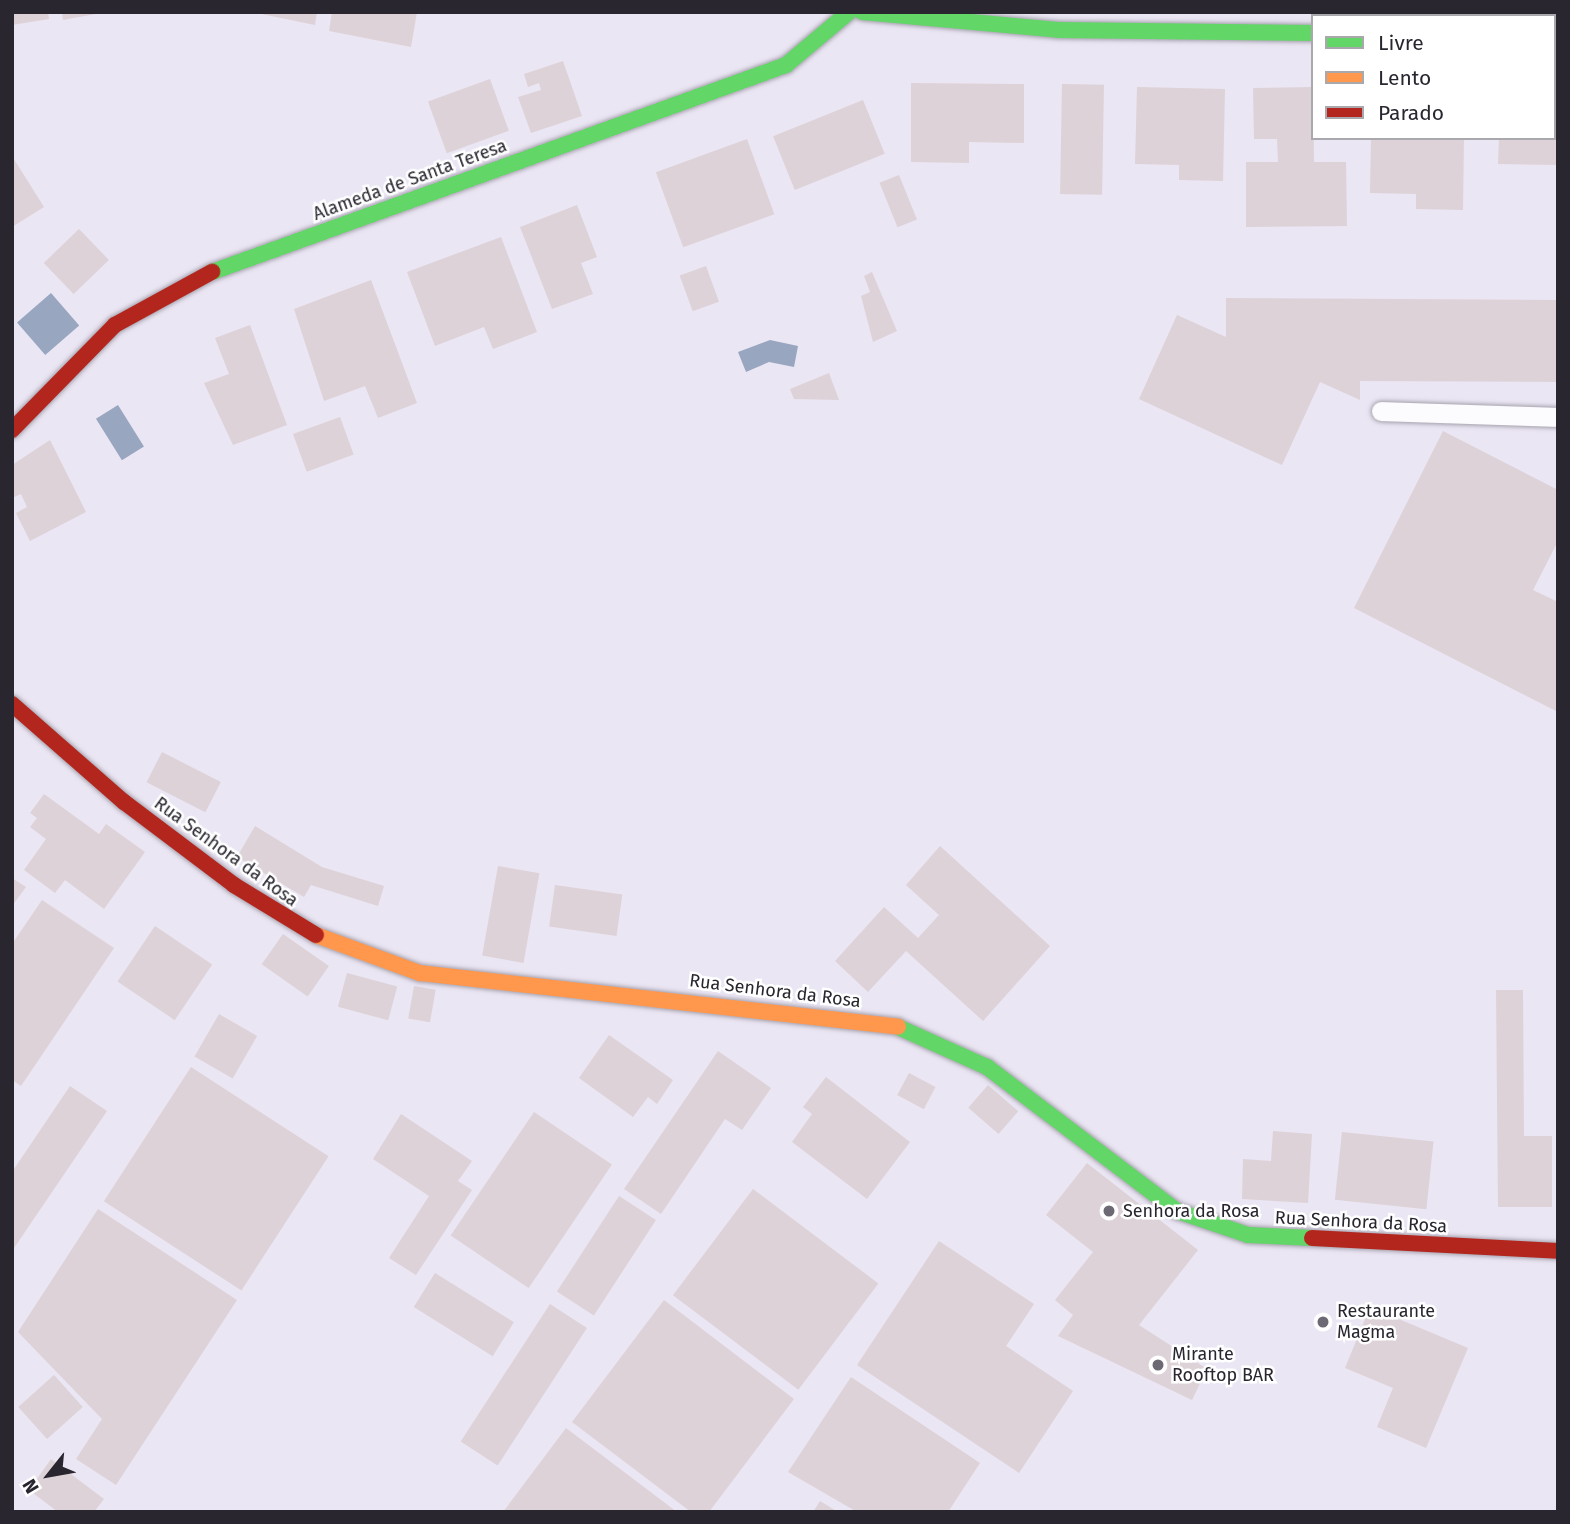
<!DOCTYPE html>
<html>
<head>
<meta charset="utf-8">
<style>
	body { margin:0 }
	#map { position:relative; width:1570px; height:1524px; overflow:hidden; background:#ebe6f4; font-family:"Fira Sans",sans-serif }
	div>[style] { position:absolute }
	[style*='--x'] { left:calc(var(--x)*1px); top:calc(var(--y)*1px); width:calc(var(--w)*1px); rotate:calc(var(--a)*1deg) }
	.water>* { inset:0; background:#99a6c0; transform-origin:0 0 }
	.building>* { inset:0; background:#ddd2d7; transform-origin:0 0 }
	.roads { filter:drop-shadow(0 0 2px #a7a3ae) drop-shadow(0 0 2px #a7a3ae) }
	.lane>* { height:19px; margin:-9.5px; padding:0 9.5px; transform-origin:9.5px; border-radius:9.5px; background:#fcfbfd }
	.fast>* { height:16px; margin:-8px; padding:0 8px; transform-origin:8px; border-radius:8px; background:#63d668 }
	.slow>* { height:16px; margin:-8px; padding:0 8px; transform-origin:8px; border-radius:8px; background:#ff974d }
	.jam>* { height:16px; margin:-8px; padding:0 8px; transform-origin:8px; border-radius:8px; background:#b3261e }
	.dots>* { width:19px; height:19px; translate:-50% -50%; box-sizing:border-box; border:4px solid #fff; border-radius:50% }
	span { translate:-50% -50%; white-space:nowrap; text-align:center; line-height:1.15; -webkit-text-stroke:5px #fff; paint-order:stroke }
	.street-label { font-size:18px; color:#29262f }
	.poi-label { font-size:18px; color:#29262f }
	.left { translate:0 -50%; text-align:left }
	.frame { position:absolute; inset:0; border:14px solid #29262f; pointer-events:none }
	.legend { position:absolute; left:1311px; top:14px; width:245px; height:126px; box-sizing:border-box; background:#fff; border:2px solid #a9a8ac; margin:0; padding:9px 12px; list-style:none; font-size:21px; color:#29262f }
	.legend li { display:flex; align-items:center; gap:14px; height:35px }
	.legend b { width:35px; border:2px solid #a9a8ac }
	.north { position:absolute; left:14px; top:1440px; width:70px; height:70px; -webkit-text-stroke:5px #fff; paint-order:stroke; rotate:239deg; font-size:19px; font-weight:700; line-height:28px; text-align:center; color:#29262f }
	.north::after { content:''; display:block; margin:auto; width:24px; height:32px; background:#29262f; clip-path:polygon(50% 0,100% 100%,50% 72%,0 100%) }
</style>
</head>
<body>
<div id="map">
	<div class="water">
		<div style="left:51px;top:293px;width:43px;height:45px;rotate:49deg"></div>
		<div style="clip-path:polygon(770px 340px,798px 346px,794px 367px,769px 362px,746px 372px,738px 352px)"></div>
		<div style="left:118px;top:405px;width:49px;height:26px;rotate:58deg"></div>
	</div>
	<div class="building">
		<div style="clip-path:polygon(12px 12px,48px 12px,49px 19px,12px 25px)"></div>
		<div style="clip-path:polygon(62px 12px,96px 12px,96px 14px,63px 20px)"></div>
		<div style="clip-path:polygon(252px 12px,317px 12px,315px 25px)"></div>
		<div style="clip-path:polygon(332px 12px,417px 12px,411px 47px,329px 31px)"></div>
		<div style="clip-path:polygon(563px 61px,582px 116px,531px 133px,518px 97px,541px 90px,539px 83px,528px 87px,524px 74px)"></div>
		<div style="left:490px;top:79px;width:55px;height:66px;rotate:70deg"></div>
		<div style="clip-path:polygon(911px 83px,1024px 84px,1024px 143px,969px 142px,969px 163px,911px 162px)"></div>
		<div style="left:1062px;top:84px;width:42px;height:110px;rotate:1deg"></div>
		<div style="clip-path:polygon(1137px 87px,1225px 89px,1223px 181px,1179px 180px,1179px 165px,1135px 164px)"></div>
		<div style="clip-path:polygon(1313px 87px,1314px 162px,1346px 162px,1347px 226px,1246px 227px,1246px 162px,1278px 162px,1277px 139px,1254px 139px,1253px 88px)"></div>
		<div style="clip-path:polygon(1554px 93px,1558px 165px,1498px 164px,1499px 138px,1554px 138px)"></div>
		<div style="left:863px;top:100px;width:58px;height:97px;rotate:68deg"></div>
		<div style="clip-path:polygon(1371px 138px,1464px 138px,1463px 210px,1416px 209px,1416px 194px,1370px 193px)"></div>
		<div style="left:747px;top:139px;width:80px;height:97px;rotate:70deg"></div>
		<div style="clip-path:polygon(12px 156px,44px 207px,12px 227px)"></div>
		<div style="left:899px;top:175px;width:48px;height:21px;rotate:68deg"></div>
		<div style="clip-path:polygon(577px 205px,597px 257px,581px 263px,593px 294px,552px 309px,520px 227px)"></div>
		<div style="left:79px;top:229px;width:43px;height:49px;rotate:46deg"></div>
		<div style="clip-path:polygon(501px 237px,537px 332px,493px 349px,484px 327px,435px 346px,407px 272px)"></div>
		<div style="left:706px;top:266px;width:38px;height:28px;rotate:70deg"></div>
		<div style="clip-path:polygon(872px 272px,897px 331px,873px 342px,861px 296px,870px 292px,864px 276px)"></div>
		<div style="clip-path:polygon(371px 280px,417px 403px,378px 418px,365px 386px,324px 401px,294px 309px)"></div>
		<div style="clip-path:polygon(1226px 298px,1558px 300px,1558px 382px,1360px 381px,1360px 400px,1320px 382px,1282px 465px,1139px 399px,1177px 315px,1226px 337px)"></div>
		<div style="clip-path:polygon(250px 325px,287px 425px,233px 445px,204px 383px,229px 374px,215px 338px)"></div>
		<div style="clip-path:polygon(829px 373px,839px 400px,794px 399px,790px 389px)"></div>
		<div style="left:340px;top:417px;width:40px;height:50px;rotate:70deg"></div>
		<div style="clip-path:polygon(1443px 431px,1558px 490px,1558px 541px,1533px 590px,1558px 602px,1558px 712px,1354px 608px)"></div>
		<div style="clip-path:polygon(50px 440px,86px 512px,30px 541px,16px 513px,27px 507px,21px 494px,12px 498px,12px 465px)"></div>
		<div style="left:162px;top:752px;width:66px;height:34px;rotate:27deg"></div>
		<div style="clip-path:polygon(44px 794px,99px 834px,106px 824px,145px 852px,104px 909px,65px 880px,55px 893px,24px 870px,46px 839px,30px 827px,37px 818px,30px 813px)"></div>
		<div style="clip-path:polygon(255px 826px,322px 867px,384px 886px,378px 906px,311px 885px,304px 897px,237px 857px)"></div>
		<div style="clip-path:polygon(940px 846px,1050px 946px,983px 1021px,906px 951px,868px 992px,835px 961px,884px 907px,918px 938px,939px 915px,906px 885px)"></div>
		<div style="left:498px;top:866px;width:42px;height:91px;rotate:10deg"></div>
		<div style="clip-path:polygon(12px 878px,26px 887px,12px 906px)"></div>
		<div style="left:555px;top:885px;width:68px;height:42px;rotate:8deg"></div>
		<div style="clip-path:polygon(42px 900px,114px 948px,21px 1086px,12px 1080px,12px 944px)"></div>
		<div style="left:155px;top:926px;width:69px;height:67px;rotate:34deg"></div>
		<div style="left:283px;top:934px;width:56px;height:37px;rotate:35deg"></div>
		<div style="left:347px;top:973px;width:52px;height:35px;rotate:15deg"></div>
		<div style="left:414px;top:986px;width:22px;height:33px;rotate:10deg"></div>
		<div style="clip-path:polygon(1496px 990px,1523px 990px,1524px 1136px,1552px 1136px,1552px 1207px,1498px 1207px)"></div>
		<div style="left:219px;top:1014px;width:44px;height:49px;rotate:30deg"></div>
		<div style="clip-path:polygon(609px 1035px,673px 1080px,657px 1104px,648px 1097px,633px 1117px,579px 1078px)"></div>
		<div style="clip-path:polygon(718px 1051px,771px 1088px,742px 1130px,725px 1119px,661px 1214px,624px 1189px)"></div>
		<div style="left:191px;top:1067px;width:164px;height:160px;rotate:33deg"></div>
		<div style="left:909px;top:1073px;width:30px;height:25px;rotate:28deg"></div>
		<div style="clip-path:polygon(826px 1077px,910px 1142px,867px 1199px,792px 1142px,812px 1114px,803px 1107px)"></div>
		<div style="left:988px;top:1085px;width:40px;height:30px;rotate:41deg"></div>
		<div style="clip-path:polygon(70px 1086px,107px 1111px,12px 1251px,12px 1172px)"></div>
		<div style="left:534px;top:1112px;width:94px;height:149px;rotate:34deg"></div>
		<div style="clip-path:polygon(401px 1114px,472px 1161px,458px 1181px,472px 1190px,416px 1275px,389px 1258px,429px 1196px,373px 1159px)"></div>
		<div style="clip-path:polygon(1273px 1131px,1312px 1134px,1308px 1203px,1242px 1199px,1243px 1159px,1271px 1161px)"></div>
		<div style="left:1342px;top:1132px;width:92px;height:68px;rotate:6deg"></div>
		<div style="clip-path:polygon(1087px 1163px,1198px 1250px,1139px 1325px,1207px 1369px,1192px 1400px,1058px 1336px,1073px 1315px,1055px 1300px,1093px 1252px,1046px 1215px)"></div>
		<div style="left:753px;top:1189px;width:157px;height:133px;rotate:37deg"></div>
		<div style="left:619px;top:1196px;width:44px;height:114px;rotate:33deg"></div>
		<div style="clip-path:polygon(98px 1209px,237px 1300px,116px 1485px,76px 1459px,102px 1419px,18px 1332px)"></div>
		<div style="clip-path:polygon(939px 1241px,1034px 1304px,1006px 1346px,1073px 1391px,1019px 1473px,857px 1365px)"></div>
		<div style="left:435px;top:1273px;width:93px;height:40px;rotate:32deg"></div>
		<div style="clip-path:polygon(664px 1300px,794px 1399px,709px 1512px,691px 1512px,572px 1422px)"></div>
		<div style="left:550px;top:1304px;width:44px;height:164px;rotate:33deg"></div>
		<div style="clip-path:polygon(1370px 1307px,1468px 1348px,1426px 1448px,1377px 1427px,1393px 1388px,1345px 1368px)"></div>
		<div style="left:54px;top:1375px;width:43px;height:48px;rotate:48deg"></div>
		<div style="clip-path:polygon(851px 1377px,980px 1463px,948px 1512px,857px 1512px,788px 1472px)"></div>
		<div style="clip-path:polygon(566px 1428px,677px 1512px,503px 1512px)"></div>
		<div style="clip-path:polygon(51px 1459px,104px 1499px,94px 1512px,58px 1512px,29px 1490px)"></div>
		<div style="clip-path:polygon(820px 1501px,838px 1512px,813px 1512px)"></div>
	</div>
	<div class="roads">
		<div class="lane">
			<div style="--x:1381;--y:411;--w:177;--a:1.9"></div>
		</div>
		<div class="fast">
			<div style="--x:862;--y:12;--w:197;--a:5.2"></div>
			<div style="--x:1058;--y:30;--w:255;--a:0.7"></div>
			<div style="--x:1554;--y:35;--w:4;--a:0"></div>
			<div style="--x:212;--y:272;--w:610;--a:-19.83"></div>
			<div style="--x:786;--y:65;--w:82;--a:-40.1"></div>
			<div style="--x:898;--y:1027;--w:98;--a:24.2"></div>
			<div style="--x:987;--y:1067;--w:238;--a:37.2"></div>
			<div style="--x:1177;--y:1211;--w:75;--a:18.7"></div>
			<div style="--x:1248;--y:1235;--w:64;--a:2.7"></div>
		</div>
		<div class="slow">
			<div style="--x:316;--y:935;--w:111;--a:20.1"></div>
			<div style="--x:420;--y:973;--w:481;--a:6.4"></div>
		</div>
		<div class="jam">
			<div style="--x:12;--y:430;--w:147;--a:-45.6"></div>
			<div style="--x:115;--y:325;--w:111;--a:-28.7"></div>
			<div style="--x:12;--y:704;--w:149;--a:41.2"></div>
			<div style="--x:124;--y:802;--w:138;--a:37"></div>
			<div style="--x:234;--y:885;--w:96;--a:31.4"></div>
			<div style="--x:1312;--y:1238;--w:246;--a:3"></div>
		</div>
	</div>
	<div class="dots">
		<div style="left:1109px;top:1211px;background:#6d6974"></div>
		<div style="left:1323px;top:1322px;background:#6d6974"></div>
		<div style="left:1158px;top:1365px;background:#6d6974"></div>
	</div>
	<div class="street-label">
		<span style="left:410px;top:180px;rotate:-20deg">Alameda de Santa Teresa</span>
		<span style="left:226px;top:852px;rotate:36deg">Rua Senhora da Rosa</span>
		<span style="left:775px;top:991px;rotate:7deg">Rua Senhora da Rosa</span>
		<span style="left:1361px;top:1222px;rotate:3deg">Rua Senhora da Rosa</span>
	</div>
	<div class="poi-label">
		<span class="left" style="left:1123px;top:1211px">Senhora da Rosa</span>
		<span class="left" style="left:1337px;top:1322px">Restaurante<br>Magma</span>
		<span class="left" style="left:1172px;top:1365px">Mirante<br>Rooftop BAR</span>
	</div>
	<div class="frame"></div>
	<ul class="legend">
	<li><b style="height:9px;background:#63d668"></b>Livre</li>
	<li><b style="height:9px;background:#ff974d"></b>Lento</li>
	<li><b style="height:9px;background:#b3261e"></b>Parado</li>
	</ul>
	<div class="north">N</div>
</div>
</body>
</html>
